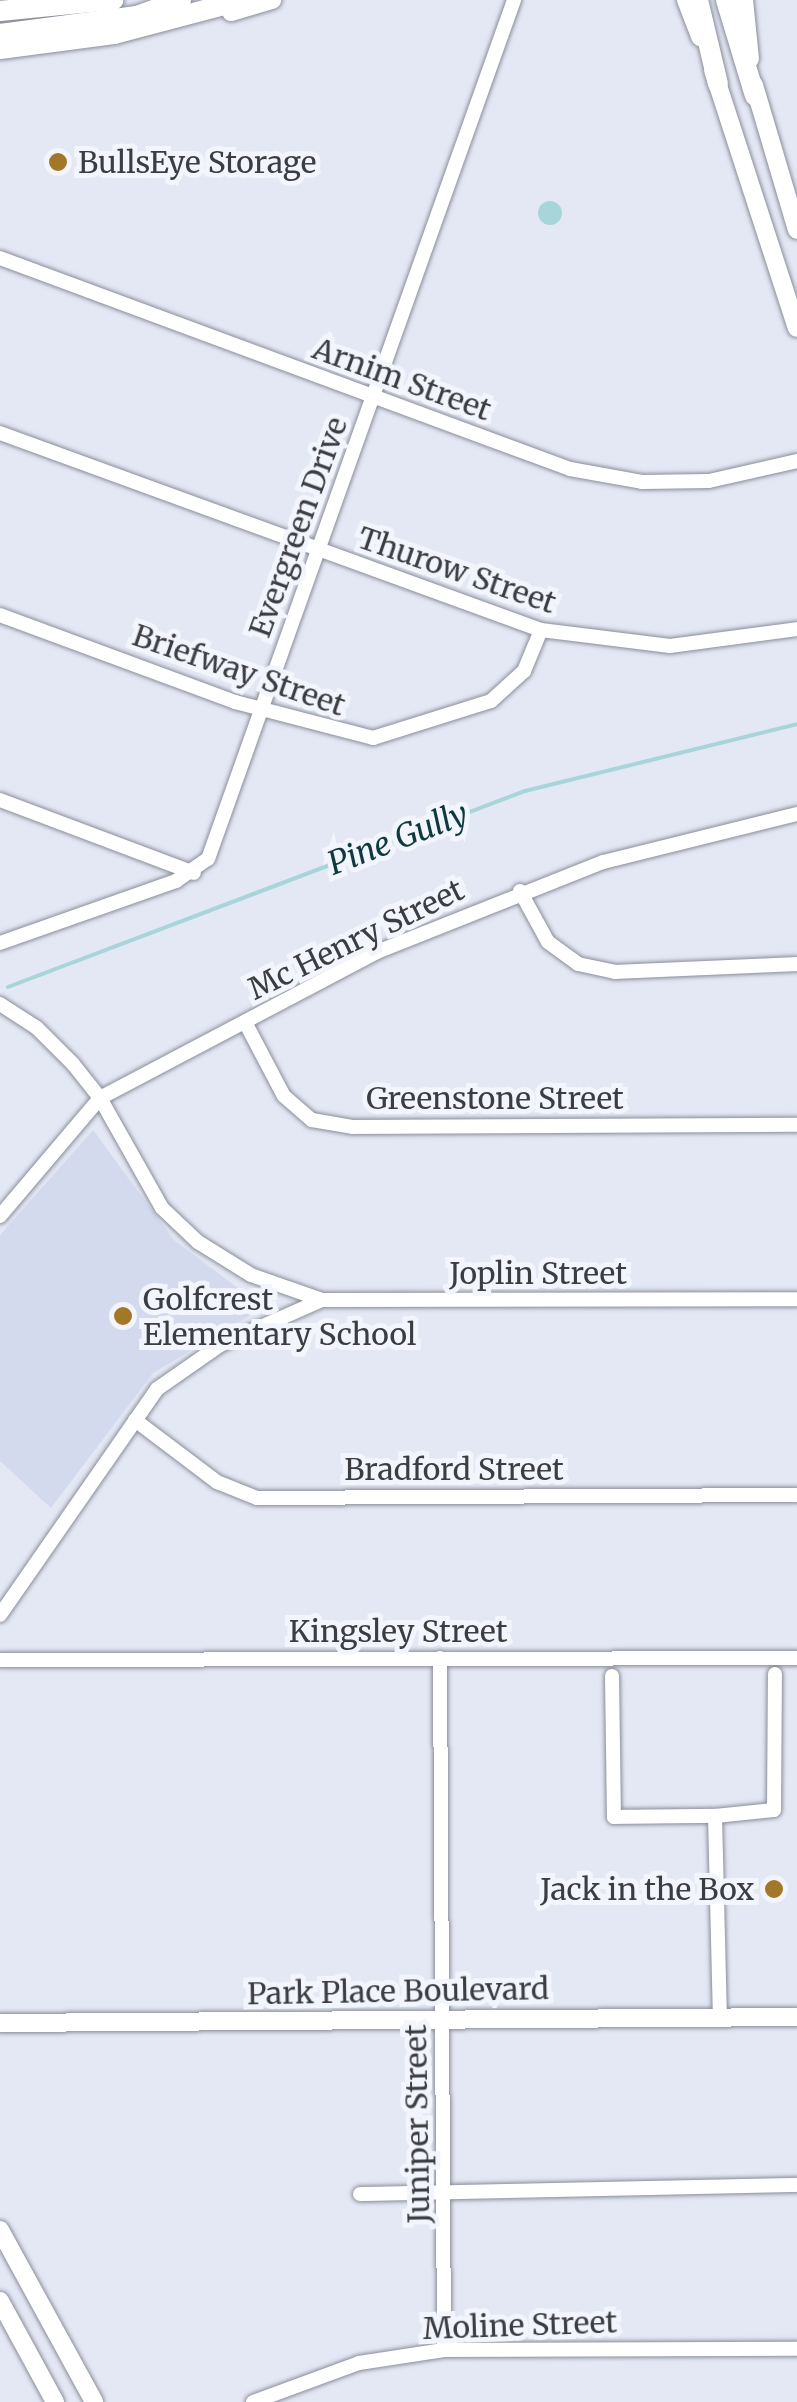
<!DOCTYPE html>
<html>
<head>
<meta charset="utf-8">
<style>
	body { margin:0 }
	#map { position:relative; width:797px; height:2402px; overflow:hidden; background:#e4e8f5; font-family:Merriweather,serif }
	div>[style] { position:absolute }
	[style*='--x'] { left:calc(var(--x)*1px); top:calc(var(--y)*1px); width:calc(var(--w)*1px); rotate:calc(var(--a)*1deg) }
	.built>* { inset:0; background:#d4daee }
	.water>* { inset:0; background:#a7d5da }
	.round { border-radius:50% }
	.stream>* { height:4px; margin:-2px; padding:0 2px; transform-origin:2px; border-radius:2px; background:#a7d5da }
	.roads { filter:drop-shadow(0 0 2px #8a8e99) drop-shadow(0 0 2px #8a8e99) }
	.minor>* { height:14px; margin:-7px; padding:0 7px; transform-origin:7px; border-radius:7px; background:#fff }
	.major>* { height:18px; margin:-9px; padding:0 9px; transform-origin:9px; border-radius:9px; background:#fff }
	.highway>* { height:20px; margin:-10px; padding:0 10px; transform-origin:10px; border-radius:10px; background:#fff }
	.dots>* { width:28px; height:28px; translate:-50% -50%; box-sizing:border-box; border:5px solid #f3f5fd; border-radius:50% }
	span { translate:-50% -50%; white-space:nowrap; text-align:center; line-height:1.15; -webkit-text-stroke:10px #f3f5fd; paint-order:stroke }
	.poi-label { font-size:30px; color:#3b3d42 }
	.left { translate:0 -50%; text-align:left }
	.right { translate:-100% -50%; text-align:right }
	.street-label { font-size:30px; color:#3b3d42 }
	.water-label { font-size:32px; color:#0e3a3e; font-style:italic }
</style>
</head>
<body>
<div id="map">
	<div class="built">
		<div style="clip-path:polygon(93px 1130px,174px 1240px,246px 1294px,266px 1297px,266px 1306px,153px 1373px,51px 1508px,0 1461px,0 1235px)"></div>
	</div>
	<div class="water">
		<div class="round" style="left:538px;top:201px;width:24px;height:24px"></div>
	</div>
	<div class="stream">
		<div style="--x:8;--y:987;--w:553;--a:-20.76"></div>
		<div style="--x:525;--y:791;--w:280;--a:-13.8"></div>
	</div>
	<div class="roads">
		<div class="minor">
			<div style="--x:0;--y:258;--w:608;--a:20.31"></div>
			<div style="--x:570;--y:469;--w:73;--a:10.2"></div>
			<div style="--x:642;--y:482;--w:67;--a:-0.9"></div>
			<div style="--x:709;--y:481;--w:90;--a:-12.8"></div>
			<div style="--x:0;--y:433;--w:576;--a:20.01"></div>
			<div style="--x:541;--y:630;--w:130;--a:7.1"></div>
			<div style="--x:670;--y:646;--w:128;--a:-7.6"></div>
			<div style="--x:0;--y:615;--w:251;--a:20.3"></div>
			<div style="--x:235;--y:702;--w:143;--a:14.6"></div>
			<div style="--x:373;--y:738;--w:124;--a:-17.4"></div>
			<div style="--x:491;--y:701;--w:45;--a:-42.3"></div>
			<div style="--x:524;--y:671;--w:44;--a:-67.5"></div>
			<div style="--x:0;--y:800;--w:207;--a:20.6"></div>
			<div style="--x:520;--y:891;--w:58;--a:61.2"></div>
			<div style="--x:548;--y:942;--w:37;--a:36"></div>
			<div style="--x:578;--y:964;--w:38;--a:12"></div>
			<div style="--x:615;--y:972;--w:182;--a:-2.5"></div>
			<div style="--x:0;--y:943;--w:187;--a:-19.4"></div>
			<div style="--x:176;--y:881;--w:39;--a:-35"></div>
			<div style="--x:208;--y:859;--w:912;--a:-70.39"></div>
			<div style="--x:0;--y:1004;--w:44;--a:33"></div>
			<div style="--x:37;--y:1028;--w:51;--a:45"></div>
			<div style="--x:73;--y:1064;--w:43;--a:51.5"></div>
			<div style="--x:100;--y:1098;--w:126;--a:60.6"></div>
			<div style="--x:162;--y:1208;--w:50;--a:43.4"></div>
			<div style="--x:198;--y:1242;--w:62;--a:31.9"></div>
			<div style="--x:251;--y:1275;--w:75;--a:19.4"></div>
			<div style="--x:246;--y:1024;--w:81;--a:62.2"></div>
			<div style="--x:284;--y:1096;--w:37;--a:41"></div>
			<div style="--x:312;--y:1120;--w:42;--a:9.7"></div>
			<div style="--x:353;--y:1127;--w:444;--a:-0.3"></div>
			<div style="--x:0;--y:1216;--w:155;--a:-49.7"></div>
			<div style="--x:100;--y:1098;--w:313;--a:-27.8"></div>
			<div style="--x:377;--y:952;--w:243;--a:-21.7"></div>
			<div style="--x:603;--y:862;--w:200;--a:-13.9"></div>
			<div style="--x:135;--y:1420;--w:103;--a:37.1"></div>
			<div style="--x:217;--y:1482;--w:43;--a:21.8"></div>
			<div style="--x:257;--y:1498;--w:540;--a:-0.32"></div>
			<div style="--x:0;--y:1615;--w:275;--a:-55.2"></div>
			<div style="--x:157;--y:1389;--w:77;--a:-34.9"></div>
			<div style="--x:220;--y:1345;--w:111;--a:-23.8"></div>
			<div style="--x:322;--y:1300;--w:475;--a:-0.1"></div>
			<div style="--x:440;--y:1658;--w:692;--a:89.67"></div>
			<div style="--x:0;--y:1660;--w:797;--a:-0.14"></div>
			<div style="--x:612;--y:1676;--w:141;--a:89.2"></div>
			<div style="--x:614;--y:1817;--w:101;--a:-0.6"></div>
			<div style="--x:715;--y:1816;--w:201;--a:88.6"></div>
			<div style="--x:715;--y:1816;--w:59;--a:-5.8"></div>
			<div style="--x:774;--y:1810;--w:136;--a:-89.6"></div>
			<div style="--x:360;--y:2194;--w:437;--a:-1.2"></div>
			<div style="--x:253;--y:2402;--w:113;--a:-20.2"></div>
			<div style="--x:359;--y:2363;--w:86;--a:-8.7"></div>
			<div style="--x:444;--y:2350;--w:353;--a:-0.2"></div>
		</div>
		<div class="major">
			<div style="--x:686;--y:0;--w:40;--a:69"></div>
			<div style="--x:744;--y:0;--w:59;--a:84.2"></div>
			<div style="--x:231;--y:12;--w:43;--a:-16.3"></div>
			<div style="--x:713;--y:70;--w:271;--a:72"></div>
			<div style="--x:754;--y:85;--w:151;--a:73.5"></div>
			<div style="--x:0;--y:2023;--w:797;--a:-0.43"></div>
			<div style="--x:0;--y:2230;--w:196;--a:61.3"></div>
			<div style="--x:0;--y:2301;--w:115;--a:61.4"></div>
		</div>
		<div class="highway">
			<div style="--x:698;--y:0;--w:86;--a:76.6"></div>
			<div style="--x:726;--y:0;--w:100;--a:73.2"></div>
			<div style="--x:0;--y:11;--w:114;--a:-5.6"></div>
			<div style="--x:0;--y:34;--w:138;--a:-7.5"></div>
			<div style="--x:137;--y:16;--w:47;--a:-20"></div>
			<div style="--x:0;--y:49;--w:115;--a:-7.5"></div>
			<div style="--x:114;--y:34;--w:133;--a:-14.8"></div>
		</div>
	</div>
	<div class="dots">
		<div style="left:58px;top:162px;background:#a37728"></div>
		<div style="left:123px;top:1316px;background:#a37728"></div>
		<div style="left:774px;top:1889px;background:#a37728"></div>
	</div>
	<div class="poi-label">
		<span class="left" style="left:78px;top:162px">BullsEye Storage</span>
		<span class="left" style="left:143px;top:1316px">Golfcrest<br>Elementary School</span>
		<span class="right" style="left:754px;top:1889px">Jack in the Box</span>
	</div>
	<div class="street-label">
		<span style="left:402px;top:379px;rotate:20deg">Arnim Street</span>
		<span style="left:298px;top:527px;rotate:-70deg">Evergreen Drive</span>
		<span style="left:457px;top:570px;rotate:19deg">Thurow Street</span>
		<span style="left:239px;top:670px;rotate:19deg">Briefway Street</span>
		<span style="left:356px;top:939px;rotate:-26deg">Mc Henry Street</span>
		<span style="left:495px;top:1098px">Greenstone Street</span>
		<span style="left:538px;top:1273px">Joplin Street</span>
		<span style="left:454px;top:1469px">Bradford Street</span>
		<span style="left:398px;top:1631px">Kingsley Street</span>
		<span style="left:398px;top:1991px;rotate:-1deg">Park Place Boulevard</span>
		<span style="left:417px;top:2124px;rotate:-91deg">Juniper Street</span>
		<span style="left:520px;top:2325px;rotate:-2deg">Moline Street</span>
	</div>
	<div class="water-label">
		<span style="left:398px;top:839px;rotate:-21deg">Pine Gully</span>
	</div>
</div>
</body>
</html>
